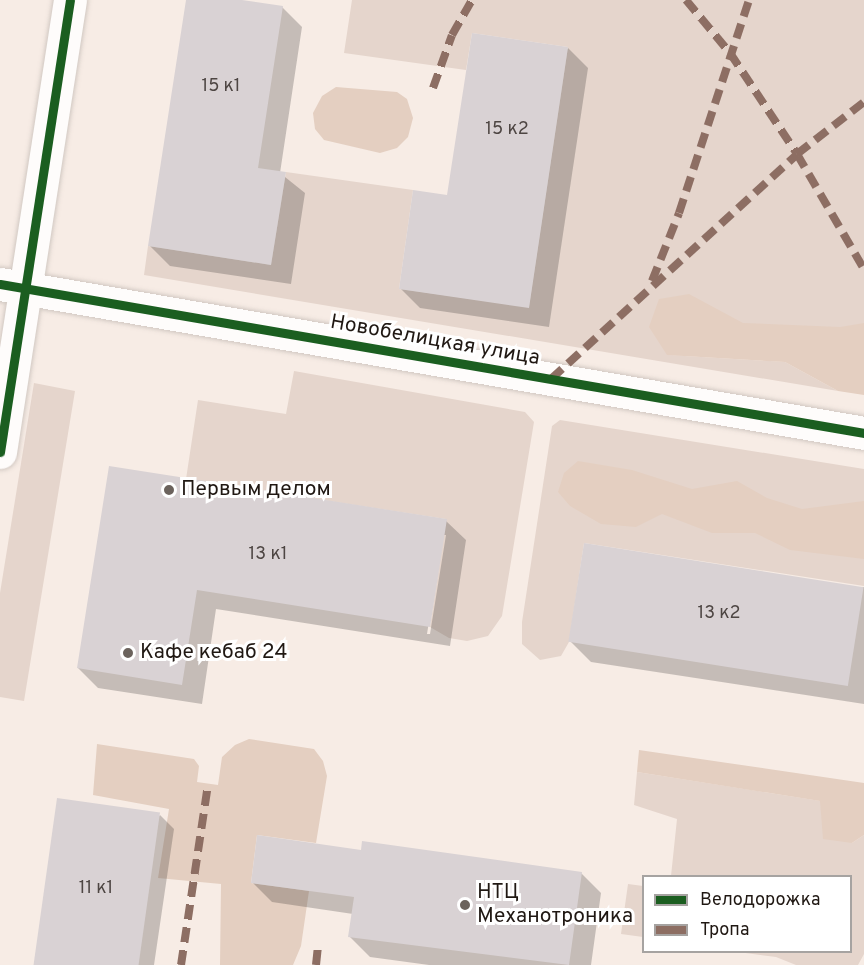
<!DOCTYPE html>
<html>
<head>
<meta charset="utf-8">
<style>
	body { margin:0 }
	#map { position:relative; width:864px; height:965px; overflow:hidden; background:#f7ece5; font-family:Overpass,sans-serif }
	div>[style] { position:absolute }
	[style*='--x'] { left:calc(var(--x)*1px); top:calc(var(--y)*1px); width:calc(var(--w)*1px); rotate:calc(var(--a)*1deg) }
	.green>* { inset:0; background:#e5d5cc }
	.forest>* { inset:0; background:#e4cfc1 }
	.shadow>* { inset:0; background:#0003 }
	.building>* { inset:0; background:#d9d2d4; transform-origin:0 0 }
	.roads { filter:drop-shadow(0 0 2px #d1c8c2) drop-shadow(0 0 2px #d1c8c2) }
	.street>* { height:33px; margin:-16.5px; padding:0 16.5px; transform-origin:16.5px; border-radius:16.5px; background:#fefcfb }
	.quiet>* { height:8px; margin-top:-4px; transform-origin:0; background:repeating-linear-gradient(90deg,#8d6e63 0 15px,transparent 0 23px) }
	.cycleway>* { height:9px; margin:-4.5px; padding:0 4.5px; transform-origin:4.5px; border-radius:4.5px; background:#1b5e20 }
	.dots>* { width:16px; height:16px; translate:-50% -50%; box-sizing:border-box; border:3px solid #fff; border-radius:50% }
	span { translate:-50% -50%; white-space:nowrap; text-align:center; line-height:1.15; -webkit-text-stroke:6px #fff; paint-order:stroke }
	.number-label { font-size:18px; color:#4e4643 }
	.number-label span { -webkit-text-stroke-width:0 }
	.street-label { font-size:21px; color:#201813 }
	.poi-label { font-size:21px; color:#201813 }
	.left { translate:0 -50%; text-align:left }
	.legend { position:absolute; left:642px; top:875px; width:210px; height:78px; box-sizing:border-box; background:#fff; border:2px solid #a6a3a1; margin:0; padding:8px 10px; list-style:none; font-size:18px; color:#201813 }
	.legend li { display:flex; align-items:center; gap:12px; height:30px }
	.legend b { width:30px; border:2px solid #a6a3a1 }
</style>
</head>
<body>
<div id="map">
	<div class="green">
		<div style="clip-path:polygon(352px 0,864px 0,864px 361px,668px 355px,785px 362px,838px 391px,144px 275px,148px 246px,271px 265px,286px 172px,413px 190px,399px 289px,529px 307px,568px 47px,472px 33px,466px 70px,344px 53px)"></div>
		<div style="clip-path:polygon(294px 371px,525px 412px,534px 422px,502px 616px,488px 636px,467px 641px,449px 638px,430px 627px,446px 519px,186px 479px,198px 400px,286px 414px)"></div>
		<div style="clip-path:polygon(34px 383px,75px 391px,24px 701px,0 697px,0 593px)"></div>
		<div style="clip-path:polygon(560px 420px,864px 469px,864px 586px,584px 543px,569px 642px,561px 656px,540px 660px,522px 644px,522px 622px,552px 426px)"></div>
		<div style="clip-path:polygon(637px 772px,821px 801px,852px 843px,864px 835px,864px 954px,858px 965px,796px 965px,776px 957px,738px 952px,850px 952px,850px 876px,671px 876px,677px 819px,634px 805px)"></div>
		<div style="clip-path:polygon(628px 884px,643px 886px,643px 937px,621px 934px)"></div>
	</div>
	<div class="forest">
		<div style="clip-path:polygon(336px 87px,397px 92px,407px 99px,413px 118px,408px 137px,397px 148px,380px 153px,324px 140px,315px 129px,313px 113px,322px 96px)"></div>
		<div style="clip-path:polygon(689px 294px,743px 323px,840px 327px,864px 323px,864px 395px,838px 391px,785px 362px,667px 355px,649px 327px,659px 299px)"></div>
		<div style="clip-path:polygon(578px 461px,632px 470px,692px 489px,737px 481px,767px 498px,802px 509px,864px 501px,864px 559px,790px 550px,755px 533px,712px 533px,662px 514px,636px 527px,601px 524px,570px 506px,558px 492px,564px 473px)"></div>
		<div style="clip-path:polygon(249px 739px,314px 749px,323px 761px,327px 776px,316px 843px,257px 835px,251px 883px,309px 891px,301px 946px,293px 965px,220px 965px,221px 884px,158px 878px,169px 809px,93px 795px,97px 744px,194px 759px,199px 766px,197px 782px,218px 785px,222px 757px,235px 745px)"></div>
		<div style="clip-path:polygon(639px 750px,864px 783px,864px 835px,852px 843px,823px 839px,820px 801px,637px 772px)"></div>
	</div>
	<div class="shadow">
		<div style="clip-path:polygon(188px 0,232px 0,282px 7px,302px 27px,280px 173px,305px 193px,291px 284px,170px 266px,150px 246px)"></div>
		<div style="clip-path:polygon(568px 48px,588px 68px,549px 327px,420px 308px,400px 288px)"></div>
		<div style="clip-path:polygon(evenodd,110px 468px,446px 521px,466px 540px,450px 646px,216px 609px,202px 704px,98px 688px,78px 668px,110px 468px,443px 535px,446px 535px,430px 634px,427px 634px,443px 535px)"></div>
		<div style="clip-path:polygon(864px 587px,864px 704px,591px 662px,571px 642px)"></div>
		<div style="clip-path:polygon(160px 815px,174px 829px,154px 965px,34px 965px)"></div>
		<div style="clip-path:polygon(362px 851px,581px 873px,601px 893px,591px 965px,429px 965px,370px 957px,350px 937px,353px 914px,272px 902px,252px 882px)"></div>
	</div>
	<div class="building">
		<div style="clip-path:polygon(186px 0,242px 0,283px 6px,258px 168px,286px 172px,271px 265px,148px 246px)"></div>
		<div style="clip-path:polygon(472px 33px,568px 47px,529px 308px,399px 289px,413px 190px,447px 195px)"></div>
		<div style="clip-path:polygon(109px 466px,447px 519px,430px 627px,197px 590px,182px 685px,77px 668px)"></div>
		<div style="left:584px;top:543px;width:283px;height:100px;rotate:9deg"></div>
		<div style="left:57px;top:798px;width:104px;height:169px;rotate:8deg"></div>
		<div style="clip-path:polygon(257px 835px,361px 850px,362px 841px,582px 872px,569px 965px,348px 937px,354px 897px,251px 883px)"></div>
	</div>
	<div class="roads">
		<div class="street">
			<div style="--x:0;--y:284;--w:877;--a:9.78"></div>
			<div style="--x:0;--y:452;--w:457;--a:-81.2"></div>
		</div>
	</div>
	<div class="quiet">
		<div style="--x:686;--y:0;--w:69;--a:50.3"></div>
		<div style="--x:730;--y:53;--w:121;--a:56.4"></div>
		<div style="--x:797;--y:154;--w:133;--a:59.8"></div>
		<div style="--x:433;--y:88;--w:56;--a:-70.3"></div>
		<div style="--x:452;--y:35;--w:40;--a:-60.3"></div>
		<div style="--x:652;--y:281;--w:73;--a:-68.3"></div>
		<div style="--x:679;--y:213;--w:224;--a:-71.8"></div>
		<div style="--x:551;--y:379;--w:333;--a:-42.4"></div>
		<div style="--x:797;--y:154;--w:85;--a:-37.8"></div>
		<div style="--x:181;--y:965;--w:183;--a:-81.5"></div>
		<div style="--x:316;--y:965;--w:18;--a:-84"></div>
	</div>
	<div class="cycleway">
		<div style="--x:0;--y:284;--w:877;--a:9.78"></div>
		<div style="--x:0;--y:452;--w:457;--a:-81.2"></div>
	</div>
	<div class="dots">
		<div style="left:169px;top:490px;background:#6b625c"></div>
		<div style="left:128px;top:653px;background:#6b625c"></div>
		<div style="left:465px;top:905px;background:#6b625c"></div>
	</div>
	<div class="number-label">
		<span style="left:221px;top:87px">15 к1</span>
		<span style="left:507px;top:130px">15 к2</span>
		<span style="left:268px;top:555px">13 к1</span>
		<span style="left:719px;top:614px">13 к2</span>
		<span style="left:96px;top:889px">11 к1</span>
	</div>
	<div class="street-label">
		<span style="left:435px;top:341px;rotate:10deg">Новобелицкая улица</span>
	</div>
	<div class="poi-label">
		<span class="left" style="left:181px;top:490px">Первым делом</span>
		<span class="left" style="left:140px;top:653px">Кафе кебаб 24</span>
		<span class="left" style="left:477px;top:905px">НТЦ<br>Механотроника</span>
	</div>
	<ul class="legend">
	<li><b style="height:8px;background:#1b5e20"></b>Велодорожка</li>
	<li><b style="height:8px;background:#8d6e63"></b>Тропа</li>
	</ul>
</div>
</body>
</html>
